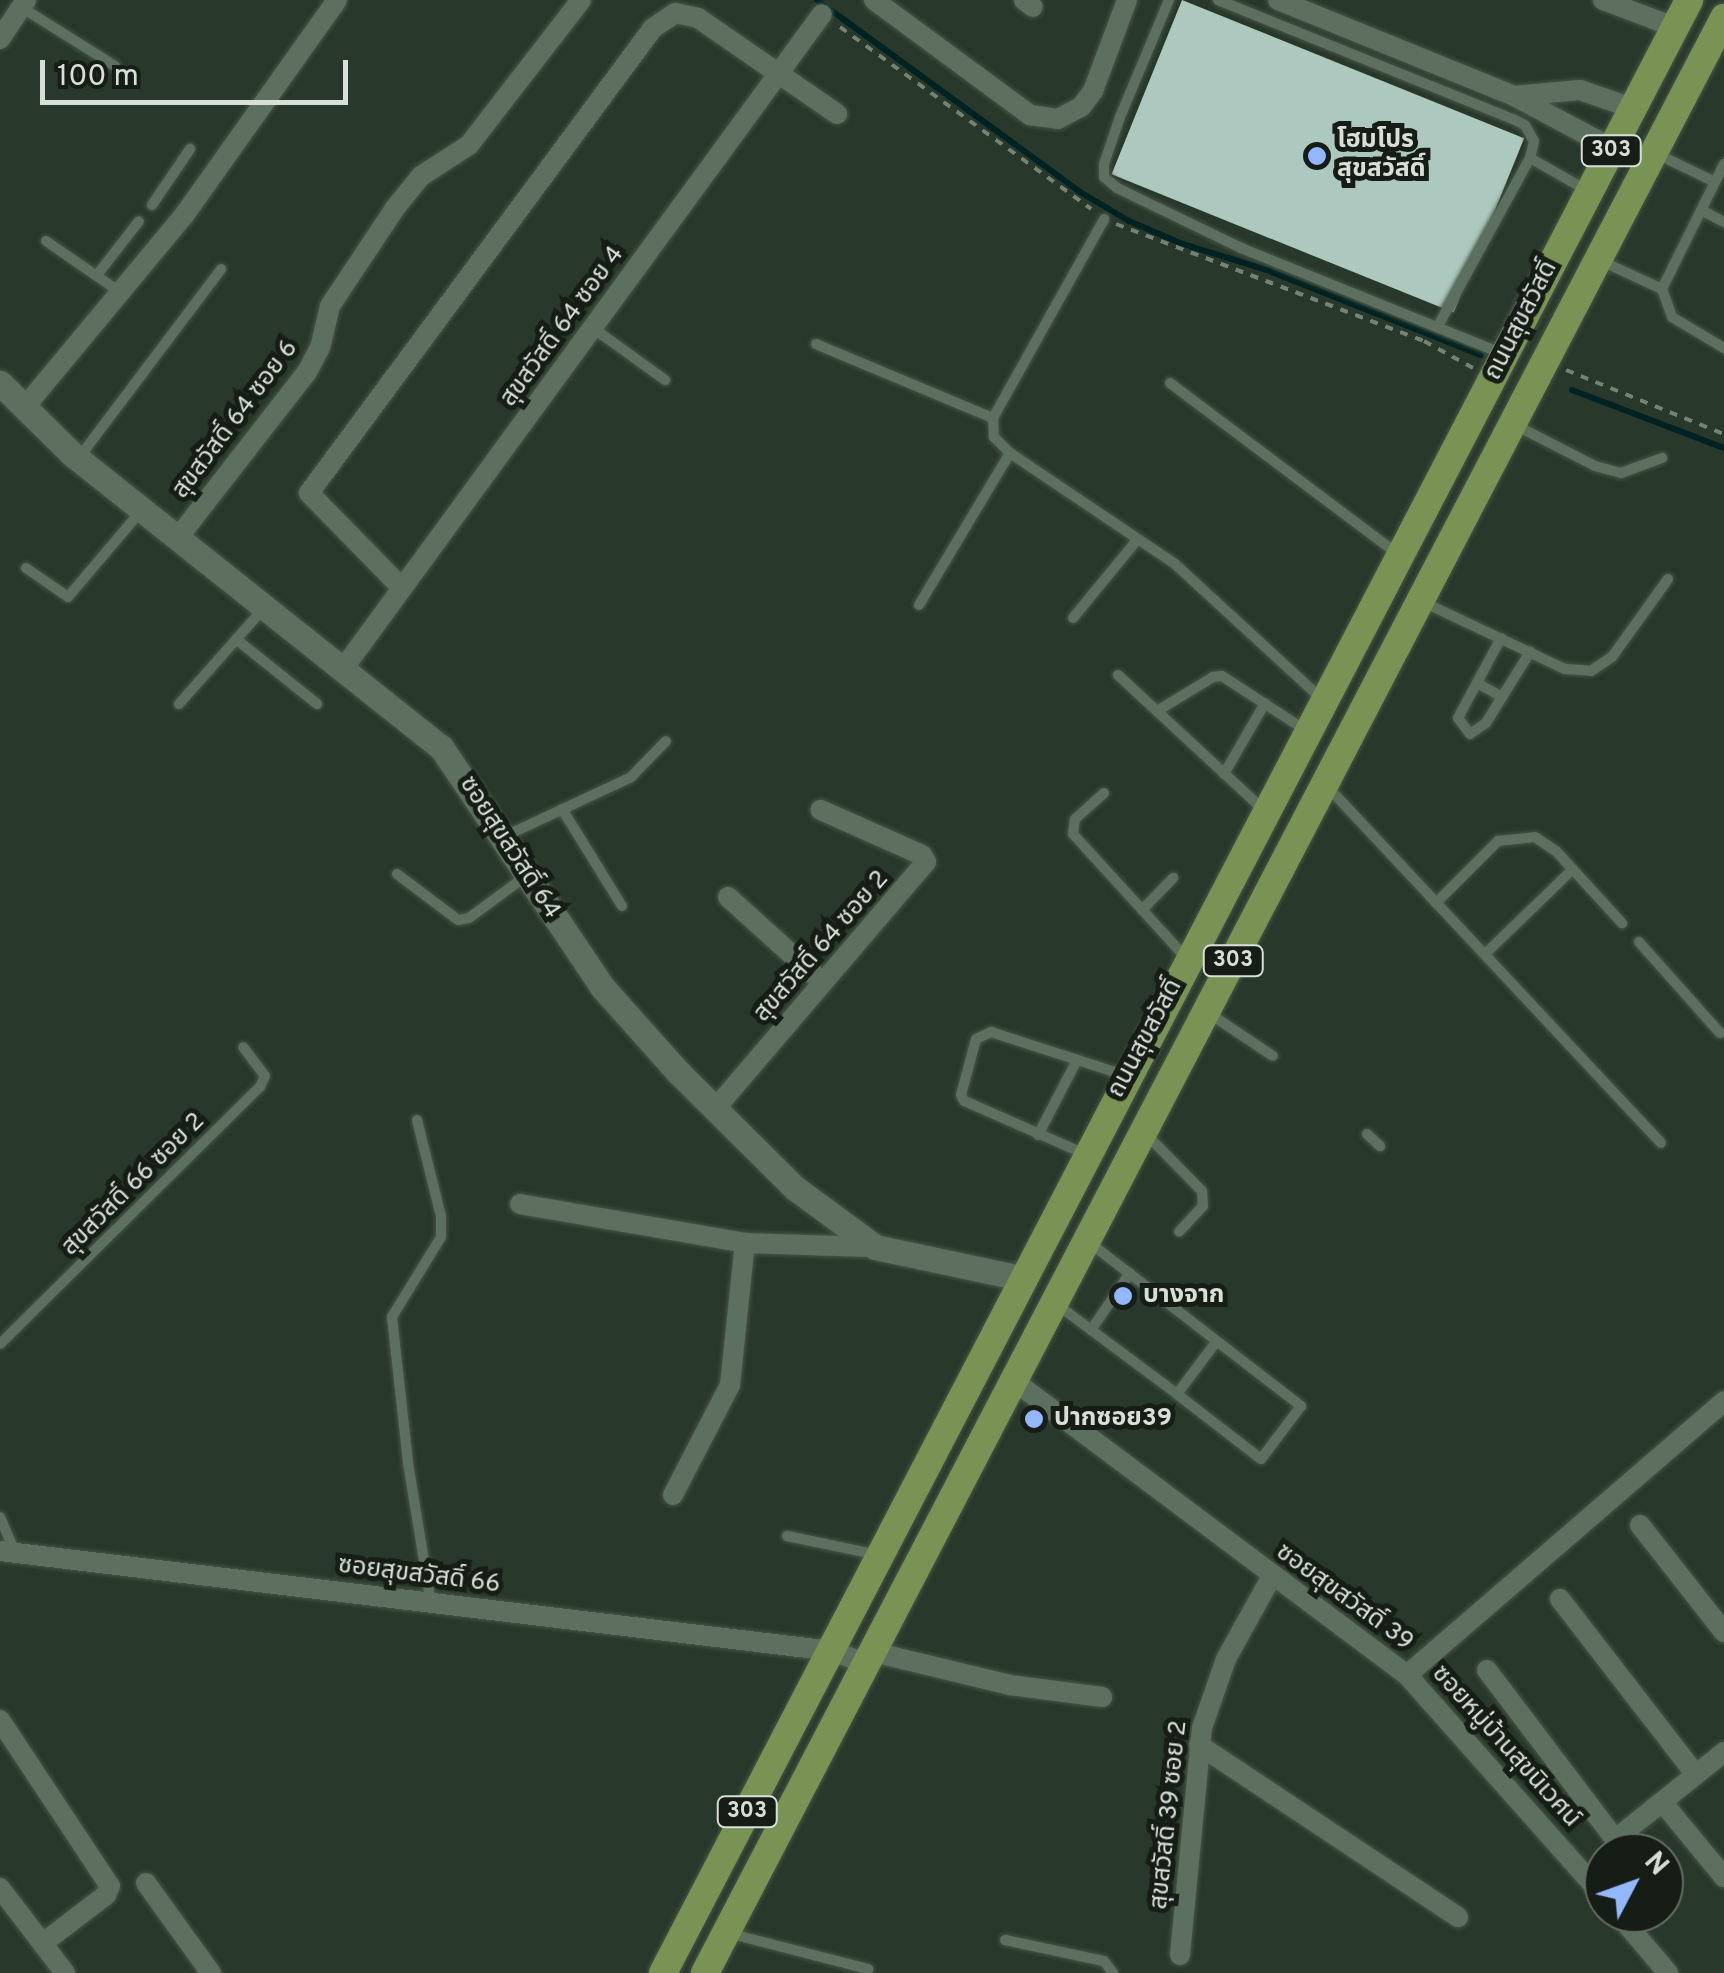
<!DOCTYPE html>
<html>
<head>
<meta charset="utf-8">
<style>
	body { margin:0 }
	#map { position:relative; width:1724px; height:1973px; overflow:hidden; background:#28382a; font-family:Overpass,"Noto Sans Thai",sans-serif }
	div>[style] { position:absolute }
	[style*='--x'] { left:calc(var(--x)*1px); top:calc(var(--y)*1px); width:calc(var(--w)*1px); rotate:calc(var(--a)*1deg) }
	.stream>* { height:6px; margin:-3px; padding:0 3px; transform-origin:3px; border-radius:3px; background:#012222 }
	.building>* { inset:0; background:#adc8be; transform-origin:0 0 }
	.path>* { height:4px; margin-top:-2px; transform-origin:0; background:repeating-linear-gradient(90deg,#758377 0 8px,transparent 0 16px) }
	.roads { filter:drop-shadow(0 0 2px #475549) drop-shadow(0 0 2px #475549) }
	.service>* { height:10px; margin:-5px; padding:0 5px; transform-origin:5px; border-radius:5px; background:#5d6f5f }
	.minor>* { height:20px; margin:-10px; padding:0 10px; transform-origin:10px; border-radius:10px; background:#5d6f5f }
	.tertiary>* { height:25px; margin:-12.5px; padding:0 12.5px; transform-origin:12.5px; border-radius:12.5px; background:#5d6f5f }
	.primary>* { height:28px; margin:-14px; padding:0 14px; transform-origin:14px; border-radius:14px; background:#789354 }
	.dots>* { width:28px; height:28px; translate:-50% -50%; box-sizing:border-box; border:5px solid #161d17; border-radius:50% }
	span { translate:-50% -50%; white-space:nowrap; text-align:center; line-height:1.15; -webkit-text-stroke:10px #161d17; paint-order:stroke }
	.shield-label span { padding:2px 8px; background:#161d17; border:2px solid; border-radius:8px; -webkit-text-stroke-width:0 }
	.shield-label { font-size:22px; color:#d6e0d7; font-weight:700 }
	.poi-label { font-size:25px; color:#d6e0d7; font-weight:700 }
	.left { translate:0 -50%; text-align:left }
	.street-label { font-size:25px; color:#d6e0d7 }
	.north { position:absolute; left:1584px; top:1833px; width:100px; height:100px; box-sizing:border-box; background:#161d17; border:2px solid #636b64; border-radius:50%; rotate:49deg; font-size:28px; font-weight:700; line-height:40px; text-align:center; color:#d6e0d7 }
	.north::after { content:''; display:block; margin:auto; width:35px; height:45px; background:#93b7fd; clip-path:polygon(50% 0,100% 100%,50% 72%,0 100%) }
	.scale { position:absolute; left:40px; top:60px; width:308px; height:45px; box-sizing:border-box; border:5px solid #d6e0d7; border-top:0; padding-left:12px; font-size:30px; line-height:35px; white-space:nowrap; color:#d6e0d7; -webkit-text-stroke:8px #161d17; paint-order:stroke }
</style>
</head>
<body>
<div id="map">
	<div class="stream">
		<div style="--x:817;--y:0;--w:326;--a:36.1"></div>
		<div style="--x:1080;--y:192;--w:57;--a:30.6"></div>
		<div style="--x:1129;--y:221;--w:59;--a:23.1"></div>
		<div style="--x:1183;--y:244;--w:88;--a:17.2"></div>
		<div style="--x:1267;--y:270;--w:230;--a:21.7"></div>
		<div style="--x:1572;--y:390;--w:163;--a:20.9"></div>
	</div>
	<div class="building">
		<div style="left:1182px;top:0;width:369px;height:188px;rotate:22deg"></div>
	</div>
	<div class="path">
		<div style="--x:840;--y:27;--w:310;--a:35.9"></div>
		<div style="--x:1116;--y:224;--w:329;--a:20.8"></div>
		<div style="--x:1424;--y:341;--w:56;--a:28.9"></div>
		<div style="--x:1566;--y:370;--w:170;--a:22.1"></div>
	</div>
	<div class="roads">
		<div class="service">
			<div style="--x:1169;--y:0;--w:127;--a:112.7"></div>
			<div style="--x:1120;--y:117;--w:50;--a:108.8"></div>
			<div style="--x:1104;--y:164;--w:13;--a:90"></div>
			<div style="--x:1104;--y:177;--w:17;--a:40"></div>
			<div style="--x:1117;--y:188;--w:138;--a:25.8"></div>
			<div style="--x:1241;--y:248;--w:283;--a:22"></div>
			<div style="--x:1218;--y:0;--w:318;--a:22"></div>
			<div style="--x:1513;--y:119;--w:13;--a:27"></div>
			<div style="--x:1525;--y:125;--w:18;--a:61"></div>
			<div style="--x:1534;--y:141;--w:17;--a:103"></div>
			<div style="--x:1530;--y:158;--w:67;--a:29.6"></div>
			<div style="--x:21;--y:7;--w:111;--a:32.1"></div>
			<div style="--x:1657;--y:154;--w:64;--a:25.8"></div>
			<div style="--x:1724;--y:164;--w:140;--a:116.4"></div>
			<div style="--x:1662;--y:289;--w:30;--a:70"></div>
			<div style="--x:1672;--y:317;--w:61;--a:30.8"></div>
			<div style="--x:152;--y:205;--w:68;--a:-55.8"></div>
			<div style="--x:1701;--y:210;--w:26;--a:28"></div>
			<div style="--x:46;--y:241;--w:90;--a:34.6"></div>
			<div style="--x:1599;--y:260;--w:69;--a:24.7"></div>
			<div style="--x:97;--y:275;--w:68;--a:-52.1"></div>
			<div style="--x:1438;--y:326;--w:192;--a:-61.3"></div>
			<div style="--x:593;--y:328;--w:89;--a:35.8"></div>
			<div style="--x:816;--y:344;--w:192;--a:22.7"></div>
			<div style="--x:1170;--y:383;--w:286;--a:36.9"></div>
			<div style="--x:1513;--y:424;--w:92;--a:27.1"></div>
			<div style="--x:1595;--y:466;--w:27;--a:15"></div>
			<div style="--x:1621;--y:473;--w:44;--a:-20.1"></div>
			<div style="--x:1010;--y:453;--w:199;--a:33.9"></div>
			<div style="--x:1175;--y:564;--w:201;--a:42.6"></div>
			<div style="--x:78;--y:459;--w:238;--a:-53"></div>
			<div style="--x:26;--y:568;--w:51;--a:34.6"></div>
			<div style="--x:68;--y:597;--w:113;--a:-49.7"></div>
			<div style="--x:1421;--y:601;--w:159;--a:25.3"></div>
			<div style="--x:1565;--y:669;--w:26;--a:4"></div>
			<div style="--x:1591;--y:671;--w:25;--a:-34"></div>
			<div style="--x:1612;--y:657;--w:96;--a:-54.3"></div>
			<div style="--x:919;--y:605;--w:177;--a:-59.1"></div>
			<div style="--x:1010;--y:453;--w:23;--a:-135"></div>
			<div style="--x:994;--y:437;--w:19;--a:-93"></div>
			<div style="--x:993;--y:418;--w:228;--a:-60.8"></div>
			<div style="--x:1073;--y:618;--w:102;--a:-50.6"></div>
			<div style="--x:1501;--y:638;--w:91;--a:118.3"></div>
			<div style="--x:1458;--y:718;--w:20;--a:53"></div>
			<div style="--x:1470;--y:734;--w:19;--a:-35"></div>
			<div style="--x:1486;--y:723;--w:84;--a:-58.2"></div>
			<div style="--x:236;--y:639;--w:104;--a:38.7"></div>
			<div style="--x:1118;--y:675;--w:199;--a:42.8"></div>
			<div style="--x:1477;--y:683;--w:29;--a:29"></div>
			<div style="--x:179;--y:704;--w:128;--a:-48.5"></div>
			<div style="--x:1157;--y:711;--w:66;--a:-31.3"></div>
			<div style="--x:1213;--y:677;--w:9;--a:-6"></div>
			<div style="--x:1222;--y:676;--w:99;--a:33"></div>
			<div style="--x:1224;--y:774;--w:82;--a:-60"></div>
			<div style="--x:1326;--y:785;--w:490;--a:46.9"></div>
			<div style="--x:1104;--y:793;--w:39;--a:138"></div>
			<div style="--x:1075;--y:819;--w:15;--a:98"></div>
			<div style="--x:1073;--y:834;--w:169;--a:47.6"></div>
			<div style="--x:562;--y:809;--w:114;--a:58.3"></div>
			<div style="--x:501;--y:838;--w:144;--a:-25.1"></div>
			<div style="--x:631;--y:777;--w:50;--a:-45.8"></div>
			<div style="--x:397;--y:874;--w:76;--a:37"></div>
			<div style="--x:458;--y:920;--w:11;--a:-10"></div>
			<div style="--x:469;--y:918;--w:71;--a:-36.4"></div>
			<div style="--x:1436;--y:903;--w:88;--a:-45"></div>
			<div style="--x:1498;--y:841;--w:37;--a:-6"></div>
			<div style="--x:1535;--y:837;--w:25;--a:34"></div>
			<div style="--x:1556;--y:851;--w:98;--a:47.5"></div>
			<div style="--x:1142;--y:910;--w:45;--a:-45.9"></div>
			<div style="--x:1639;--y:942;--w:122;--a:48.3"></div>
			<div style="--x:1485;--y:954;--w:122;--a:-44"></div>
			<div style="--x:1207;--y:1012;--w:79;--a:33.7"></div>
			<div style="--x:417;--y:1120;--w:99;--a:76"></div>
			<div style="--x:441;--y:1216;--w:21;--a:90"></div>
			<div style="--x:441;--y:1237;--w:94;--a:121.5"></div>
			<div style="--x:392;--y:1317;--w:147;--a:83.7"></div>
			<div style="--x:408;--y:1463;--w:142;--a:80.7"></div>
			<div style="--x:1144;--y:1132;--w:83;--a:45.5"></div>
			<div style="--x:1202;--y:1191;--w:15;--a:86"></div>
			<div style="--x:1203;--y:1206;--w:35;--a:133"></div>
			<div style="--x:1367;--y:1134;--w:18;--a:43"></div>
			<div style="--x:1038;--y:1135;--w:85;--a:-62.5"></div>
			<div style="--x:1085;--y:1154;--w:132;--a:-156.3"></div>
			<div style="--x:964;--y:1101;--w:7;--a:-117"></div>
			<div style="--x:961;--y:1095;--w:58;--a:-75"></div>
			<div style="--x:976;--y:1039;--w:17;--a:-25"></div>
			<div style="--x:991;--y:1032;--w:143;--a:17.9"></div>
			<div style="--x:1090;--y:1243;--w:267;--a:37.7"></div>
			<div style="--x:1301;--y:1406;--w:66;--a:127"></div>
			<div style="--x:1261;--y:1459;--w:106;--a:-142.3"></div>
			<div style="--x:1055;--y:1303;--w:152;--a:36.7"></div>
			<div style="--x:1177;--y:1394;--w:66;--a:-53"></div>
			<div style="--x:1091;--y:1330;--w:69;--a:-55.6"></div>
			<div style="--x:0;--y:1344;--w:366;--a:-44.7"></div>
			<div style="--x:260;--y:1087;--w:12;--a:-66"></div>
			<div style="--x:265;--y:1076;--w:36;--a:-127"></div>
			<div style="--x:0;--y:1517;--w:38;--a:67"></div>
			<div style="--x:787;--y:1536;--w:94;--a:11.7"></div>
			<div style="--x:728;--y:1933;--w:145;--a:14.4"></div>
			<div style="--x:1005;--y:1940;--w:101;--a:12"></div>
			<div style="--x:1104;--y:1961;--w:15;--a:53"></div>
		</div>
		<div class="minor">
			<div style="--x:874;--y:0;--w:194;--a:36.4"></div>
			<div style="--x:1030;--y:115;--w:28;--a:8"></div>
			<div style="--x:1058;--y:119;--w:26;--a:-28"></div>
			<div style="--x:1081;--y:107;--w:20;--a:-53"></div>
			<div style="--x:1093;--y:91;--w:97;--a:-69.5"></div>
			<div style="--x:1024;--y:0;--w:11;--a:38"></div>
			<div style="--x:1278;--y:0;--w:255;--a:22.1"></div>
			<div style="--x:1514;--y:96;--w:111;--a:28"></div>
			<div style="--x:1603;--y:0;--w:76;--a:20.8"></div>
			<div style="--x:0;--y:39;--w:47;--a:-56.3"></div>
			<div style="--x:1514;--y:96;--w:66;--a:-5.2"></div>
			<div style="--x:1580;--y:90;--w:55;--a:19.1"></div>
			<div style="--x:24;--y:408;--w:252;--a:-50.3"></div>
			<div style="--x:185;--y:214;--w:262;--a:-54.6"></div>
			<div style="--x:177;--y:539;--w:212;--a:-52.1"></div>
			<div style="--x:307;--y:372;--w:27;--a:-62"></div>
			<div style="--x:320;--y:348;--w:43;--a:-76.6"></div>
			<div style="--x:330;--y:306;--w:118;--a:-56.4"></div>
			<div style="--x:395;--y:208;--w:41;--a:-50.9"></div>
			<div style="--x:421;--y:176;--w:57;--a:-32.9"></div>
			<div style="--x:469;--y:145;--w:183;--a:-52.3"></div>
			<div style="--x:402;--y:588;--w:133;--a:-134.4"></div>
			<div style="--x:309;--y:493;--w:578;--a:-53.51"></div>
			<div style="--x:653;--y:28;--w:27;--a:-34"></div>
			<div style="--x:675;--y:13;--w:24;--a:12"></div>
			<div style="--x:698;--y:18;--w:169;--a:34.6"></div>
			<div style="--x:343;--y:669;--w:811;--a:-53.82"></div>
			<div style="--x:728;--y:897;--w:127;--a:42.1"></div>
			<div style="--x:715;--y:1109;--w:325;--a:-49.5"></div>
			<div style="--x:926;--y:862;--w:8;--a:-120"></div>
			<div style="--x:922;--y:855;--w:111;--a:-156"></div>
			<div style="--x:520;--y:1204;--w:228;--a:9.8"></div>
			<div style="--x:1014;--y:1381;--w:491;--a:36.8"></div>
			<div style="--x:1407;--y:1675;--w:419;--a:-40.8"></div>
			<div style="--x:673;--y:1495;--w:124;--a:-62.6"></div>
			<div style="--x:730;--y:1385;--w:143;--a:-84"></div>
			<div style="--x:745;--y:1243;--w:130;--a:1.8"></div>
			<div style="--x:1640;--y:1525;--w:136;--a:51.9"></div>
			<div style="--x:0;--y:1551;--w:838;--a:6.85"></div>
			<div style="--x:832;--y:1651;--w:37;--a:20"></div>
			<div style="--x:1560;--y:1599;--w:222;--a:52.3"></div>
			<div style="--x:873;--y:1652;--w:141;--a:13.5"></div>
			<div style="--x:1010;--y:1685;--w:93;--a:7.4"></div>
			<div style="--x:1487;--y:1670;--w:206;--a:52.9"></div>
			<div style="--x:1611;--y:1834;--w:8;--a:23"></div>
			<div style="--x:1618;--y:1837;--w:136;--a:-38.7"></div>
			<div style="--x:1407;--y:1675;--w:297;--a:48.4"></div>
			<div style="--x:0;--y:1720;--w:199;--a:56.5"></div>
			<div style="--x:110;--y:1886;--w:10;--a:114"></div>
			<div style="--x:106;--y:1895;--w:79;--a:142.7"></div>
			<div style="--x:1199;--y:1745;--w:311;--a:33.6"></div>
			<div style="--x:1663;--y:1803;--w:96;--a:50.5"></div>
			<div style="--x:146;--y:1883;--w:111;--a:54.2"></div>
			<div style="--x:0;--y:1888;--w:107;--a:52.6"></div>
			<div style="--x:1617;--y:1913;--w:79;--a:49.6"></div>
			<div style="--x:1180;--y:1955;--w:228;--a:-84.5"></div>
			<div style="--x:1202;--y:1728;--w:73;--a:-70.8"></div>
			<div style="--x:1226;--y:1659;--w:95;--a:-61"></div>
		</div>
		<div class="tertiary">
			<div style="--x:0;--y:383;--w:101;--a:44.6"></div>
			<div style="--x:72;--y:454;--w:471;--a:38.5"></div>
			<div style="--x:441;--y:747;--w:290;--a:56.1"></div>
			<div style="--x:603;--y:988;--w:113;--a:48.2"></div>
			<div style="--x:678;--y:1072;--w:165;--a:44.8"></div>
			<div style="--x:795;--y:1188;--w:99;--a:36.4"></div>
			<div style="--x:875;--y:1247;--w:149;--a:12"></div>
		</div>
		<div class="primary">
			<div style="--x:663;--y:1973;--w:2224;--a:-62.52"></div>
			<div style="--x:705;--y:1973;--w:2205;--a:-62.47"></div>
		</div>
	</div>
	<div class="dots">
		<div style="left:1317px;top:156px;background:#93b7fd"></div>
		<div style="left:1123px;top:1296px;background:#93b7fd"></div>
		<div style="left:1034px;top:1419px;background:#93b7fd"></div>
	</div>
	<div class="shield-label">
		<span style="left:1611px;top:151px">303</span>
		<span style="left:1233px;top:961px">303</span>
		<span style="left:747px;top:1812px">303</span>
	</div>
	<div class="poi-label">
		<span class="left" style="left:1337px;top:156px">โฮมโปร<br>สุขสวัสดิ์</span>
		<span class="left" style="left:1143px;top:1296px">บางจาก</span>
		<span class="left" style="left:1054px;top:1419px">ปากซอย39</span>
	</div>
	<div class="street-label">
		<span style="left:1522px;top:321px;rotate:-63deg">ถนนสุขสวัสดิ์</span>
		<span style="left:563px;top:327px;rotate:-54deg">สุขสวัสดิ์ 64 ซอย 4</span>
		<span style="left:236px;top:420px;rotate:-53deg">สุขสวัสดิ์ 64 ซอย 6</span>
		<span style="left:509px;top:848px;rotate:57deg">ซอยสุขสวัสดิ์ 64</span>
		<span style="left:822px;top:947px;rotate:-49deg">สุขสวัสดิ์ 64 ซอย 2</span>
		<span style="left:1146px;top:1039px;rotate:-62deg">ถนนสุขสวัสดิ์</span>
		<span style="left:134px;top:1185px;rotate:-45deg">สุขสวัสดิ์ 66 ซอย 2</span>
		<span style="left:419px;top:1576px;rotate:7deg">ซอยสุขสวัสดิ์ 66</span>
		<span style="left:1344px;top:1598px;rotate:36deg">ซอยสุขสวัสดิ์ 39</span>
		<span style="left:1505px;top:1747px;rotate:48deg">ซอยหมู่บ้านสุขนิเวศน์</span>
		<span style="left:1170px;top:1815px;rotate:-84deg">สุขสวัสดิ์ 39 ซอย 2</span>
	</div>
	<div class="north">N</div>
	<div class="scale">100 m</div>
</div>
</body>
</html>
